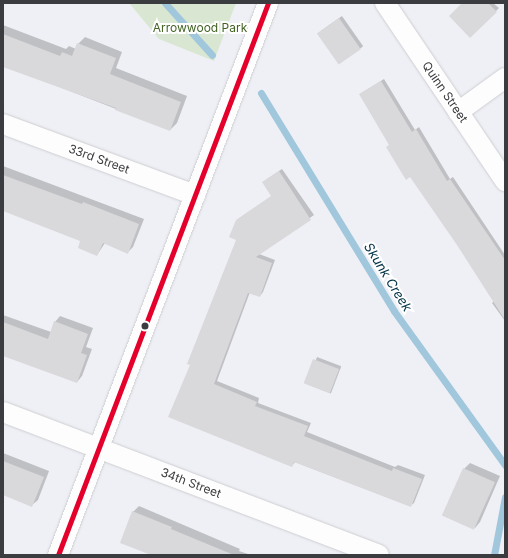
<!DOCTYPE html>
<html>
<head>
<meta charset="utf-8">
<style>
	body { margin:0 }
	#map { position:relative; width:508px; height:558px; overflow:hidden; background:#eff0f5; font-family:Inter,sans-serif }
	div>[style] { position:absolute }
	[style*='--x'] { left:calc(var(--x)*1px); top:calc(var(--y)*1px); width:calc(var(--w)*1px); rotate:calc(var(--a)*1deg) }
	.green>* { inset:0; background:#d9e7d2 }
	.shadow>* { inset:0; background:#0003; transform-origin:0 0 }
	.stream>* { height:7px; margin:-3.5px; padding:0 3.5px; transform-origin:3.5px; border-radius:3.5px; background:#a1c7dc }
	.building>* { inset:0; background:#d9d8da; transform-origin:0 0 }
	.roads { filter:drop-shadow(0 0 1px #cdced2) drop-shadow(0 0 1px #cdced2) }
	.minor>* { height:20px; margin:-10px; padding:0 10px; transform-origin:10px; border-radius:10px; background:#fdfdfe }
	.bus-1>* { height:5px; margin:-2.5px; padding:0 2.5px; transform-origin:2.5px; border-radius:2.5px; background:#e4002b }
	.dots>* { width:11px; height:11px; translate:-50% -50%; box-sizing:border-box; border:2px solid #fff; border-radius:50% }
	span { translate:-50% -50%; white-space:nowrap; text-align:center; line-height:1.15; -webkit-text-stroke:4px #fff; paint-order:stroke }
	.park-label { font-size:12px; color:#426323 }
	.street-label { font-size:12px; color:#3b3c3f }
	.water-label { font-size:13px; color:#013146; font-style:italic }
	.frame { position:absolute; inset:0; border:4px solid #3b3c3f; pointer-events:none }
</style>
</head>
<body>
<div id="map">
	<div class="green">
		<div style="clip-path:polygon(129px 3px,236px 3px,214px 61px,159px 39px)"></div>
	</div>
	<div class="shadow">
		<div style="clip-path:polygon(464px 3px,493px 3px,499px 8px,470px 37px)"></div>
		<div style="left:342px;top:16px;width:37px;height:26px;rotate:55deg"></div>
		<div style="clip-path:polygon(3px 25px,66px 49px,69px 46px,76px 49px,78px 44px,85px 37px,122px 52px,116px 68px,187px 96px,177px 123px,170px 130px,3px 65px)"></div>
		<div style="clip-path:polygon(384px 79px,415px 130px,419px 127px,450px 179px,453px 177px,505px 255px,505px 321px,492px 303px,494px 301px,458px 244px,390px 145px,360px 94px)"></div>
		<div style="clip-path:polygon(3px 166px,144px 219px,133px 247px,127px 253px,105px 243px,97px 255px,82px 241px,3px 210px)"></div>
		<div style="clip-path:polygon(282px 169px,314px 215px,259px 254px,275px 260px,263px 292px,260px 296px,250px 292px,217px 381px,259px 398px,258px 403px,311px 423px,307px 432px,395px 467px,398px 465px,425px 475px,414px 503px,410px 506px,295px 462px,292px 466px,191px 365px,238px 239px,237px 220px,272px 196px,267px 179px)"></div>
		<div style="clip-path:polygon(3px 315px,51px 332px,55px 322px,60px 316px,93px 328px,86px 347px,92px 349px,82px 376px,77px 382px,3px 354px)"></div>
		<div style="left:317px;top:357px;width:26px;height:29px;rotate:21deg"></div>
		<div style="clip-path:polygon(3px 453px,49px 471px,38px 500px,32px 505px,3px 494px)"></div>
		<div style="clip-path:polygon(470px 463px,500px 476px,480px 522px,475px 528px,464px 469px)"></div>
		<div style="clip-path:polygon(139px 506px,240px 549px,239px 551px,251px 555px,154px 555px,133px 512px)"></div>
	</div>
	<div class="stream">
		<div style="--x:165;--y:3;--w:70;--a:47.9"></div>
		<div style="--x:261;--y:93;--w:255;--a:58.6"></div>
		<div style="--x:394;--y:311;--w:190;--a:54.2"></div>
		<div style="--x:494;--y:555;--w:59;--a:-79.3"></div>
	</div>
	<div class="building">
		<div style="clip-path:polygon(462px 3px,488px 3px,497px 12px,470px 38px,449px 16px)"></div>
		<div style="left:339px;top:18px;width:38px;height:27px;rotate:55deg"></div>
		<div style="clip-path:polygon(3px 34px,60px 56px,62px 52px,72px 56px,77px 43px,116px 58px,110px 74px,181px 102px,170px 131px,115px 110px,116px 108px,3px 67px)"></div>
		<div style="clip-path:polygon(381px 81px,412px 132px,416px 129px,447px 181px,450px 179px,505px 260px,505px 320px,457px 245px,410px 177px,406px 180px,386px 147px,389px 145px,359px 94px)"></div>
		<div style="clip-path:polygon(279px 171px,311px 220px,256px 257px,272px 263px,260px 297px,248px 293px,214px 384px,257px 402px,255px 406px,308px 426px,304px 436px,392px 471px,393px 468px,422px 479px,411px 507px,294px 462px,292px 467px,168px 417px,190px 365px,187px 364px,236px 240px,229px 237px,236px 220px,271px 196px,262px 182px)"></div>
		<div style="clip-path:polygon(3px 175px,82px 204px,83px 202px,139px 224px,128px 254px,103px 243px,97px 256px,78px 248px,80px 241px,3px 211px)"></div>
		<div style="clip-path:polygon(54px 321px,88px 334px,81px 353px,87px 355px,77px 383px,3px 356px,3px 322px,48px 339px)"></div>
		<div style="left:313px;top:359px;width:28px;height:26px;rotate:21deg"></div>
		<div style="clip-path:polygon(3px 461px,44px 477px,32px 507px,3px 495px)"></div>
		<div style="left:463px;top:468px;width:35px;height:52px;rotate:24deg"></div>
		<div style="clip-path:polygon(132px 511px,172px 527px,171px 529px,234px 555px,151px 555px,120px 543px)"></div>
	</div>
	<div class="roads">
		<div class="minor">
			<div style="--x:385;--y:3;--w:215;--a:56"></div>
			<div style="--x:458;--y:112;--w:58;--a:-35.9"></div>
			<div style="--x:3;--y:124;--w:205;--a:20.3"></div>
			<div style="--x:3;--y:412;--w:402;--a:20.8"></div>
			<div style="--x:58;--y:555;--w:591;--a:-69.17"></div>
		</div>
	</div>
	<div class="bus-1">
		<div style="--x:58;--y:555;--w:591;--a:-69.17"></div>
	</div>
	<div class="dots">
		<div style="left:145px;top:326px;background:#3b3c3f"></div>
	</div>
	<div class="park-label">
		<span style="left:200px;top:28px">Arrowwood Park</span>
	</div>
	<div class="street-label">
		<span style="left:445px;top:92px;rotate:56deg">Quinn Street</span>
		<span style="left:99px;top:159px;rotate:20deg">33rd Street</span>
		<span style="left:191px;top:483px;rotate:21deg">34th Street</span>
	</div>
	<div class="water-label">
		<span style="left:388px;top:277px;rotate:58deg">Skunk Creek</span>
	</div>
	<div class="frame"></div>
</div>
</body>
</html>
